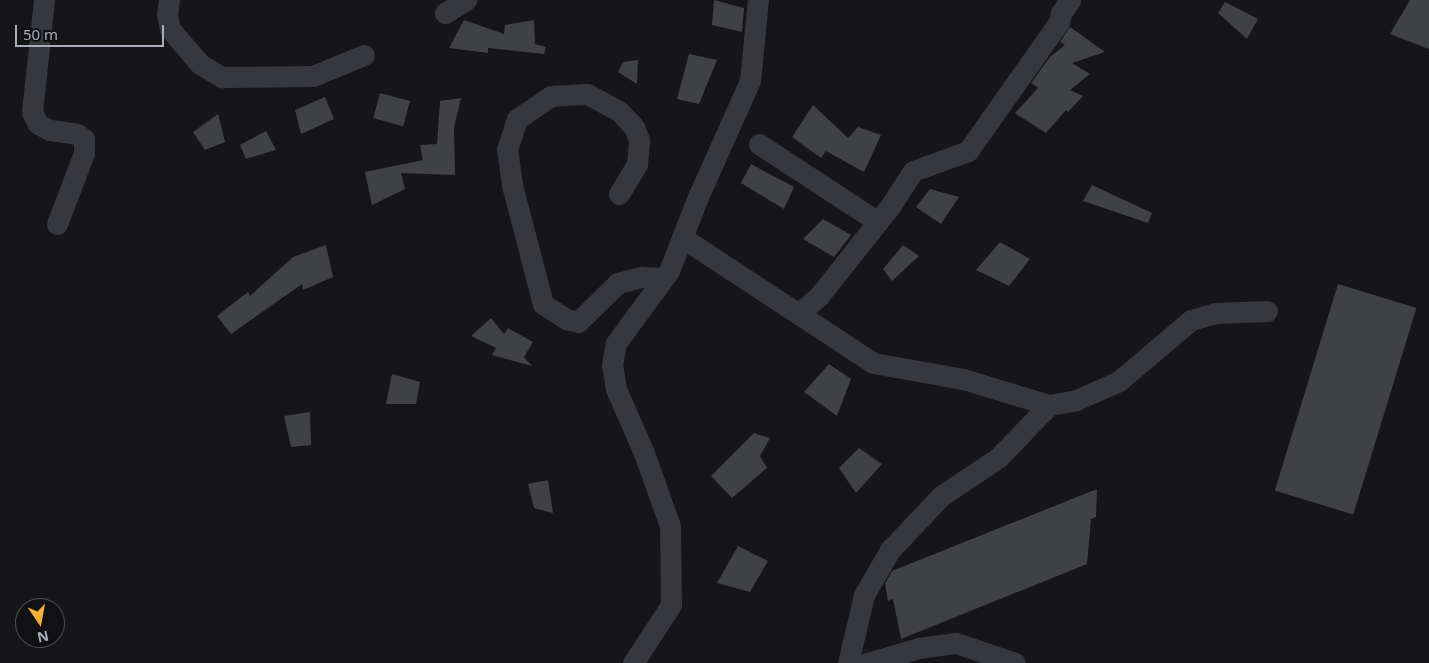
<!DOCTYPE html>
<html>
<head>
<meta charset="utf-8">
<style>
	body { margin:0 }
	#map { position:relative; width:1429px; height:663px; overflow:hidden; background:#161618; font-family:"Noto Sans",sans-serif }
	div>[style] { position:absolute }
	[style*='--x'] { left:calc(var(--x)*1px); top:calc(var(--y)*1px); width:calc(var(--w)*1px); rotate:calc(var(--a)*1deg) }
	.building>* { inset:0; background:#404145; transform-origin:0 0 }
	.minor>* { height:21px; margin:-10.5px; padding:0 10.5px; transform-origin:10.5px; border-radius:10.5px; background:#37383d }
	span { translate:-50% -50%; white-space:nowrap; text-align:center; line-height:1.15; -webkit-text-stroke:5px #111113; paint-order:stroke }
	.north { position:absolute; left:15px; top:598px; width:50px; height:50px; box-sizing:border-box; background:#111113; border:1px solid #4d4f55; border-radius:50%; rotate:168deg; font-size:14px; font-weight:700; line-height:20px; text-align:center; color:#a8adb8 }
	.north::after { content:''; display:block; margin:auto; width:18px; height:22px; background:#f2b134; clip-path:polygon(50% 0,100% 100%,50% 72%,0 100%) }
	.scale { position:absolute; left:15px; top:25px; width:149px; height:22px; box-sizing:border-box; border:2px solid #a8adb8; border-top:0; padding-left:6px; font-size:15px; line-height:18px; white-space:nowrap; color:#a8adb8; -webkit-text-stroke:4px #111113; paint-order:stroke }
</style>
</head>
<body>
<div id="map">
	<div class="building">
		<div style="clip-path:polygon(714px 0,744px 8px,742px 32px,712px 25px)"></div>
		<div style="clip-path:polygon(1410px 0,1429px 0,1429px 49px,1390px 34px)"></div>
		<div style="clip-path:polygon(1225px 2px,1258px 19px,1247px 39px,1218px 13px)"></div>
		<div style="clip-path:polygon(464px 20px,504px 34px,505px 25px,534px 20px,535px 44px,546px 47px,544px 54px,488px 48px,488px 53px,449px 48px)"></div>
		<div style="clip-path:polygon(1070px 27px,1105px 52px,1072px 63px,1090px 74px,1070px 90px,1083px 96px,1068px 112px,1066px 110px,1046px 133px,1015px 113px,1038px 88px,1031px 83px,1050px 57px,1065px 45px,1060px 42px)"></div>
		<div style="clip-path:polygon(689px 54px,717px 60px,699px 104px,677px 99px)"></div>
		<div style="clip-path:polygon(638px 60px,637px 84px,618px 72px,623px 62px)"></div>
		<div style="left:380px;top:93px;width:31px;height:26px;rotate:15deg"></div>
		<div style="clip-path:polygon(325px 97px,334px 119px,301px 134px,295px 110px)"></div>
		<div style="clip-path:polygon(461px 98px,454px 128px,455px 175px,401px 173px,405px 189px,372px 205px,365px 172px,423px 160px,420px 145px,437px 144px,440px 101px)"></div>
		<div style="clip-path:polygon(813px 105px,848px 138px,858px 127px,881px 135px,864px 172px,826px 151px,821px 158px,792px 137px)"></div>
		<div style="clip-path:polygon(218px 114px,225px 142px,205px 150px,193px 132px)"></div>
		<div style="clip-path:polygon(266px 131px,276px 150px,246px 159px,240px 145px)"></div>
		<div style="clip-path:polygon(751px 164px,794px 187px,784px 209px,741px 183px)"></div>
		<div style="clip-path:polygon(1092px 185px,1152px 213px,1148px 223px,1083px 201px)"></div>
		<div style="clip-path:polygon(930px 189px,959px 197px,941px 224px,916px 207px)"></div>
		<div style="clip-path:polygon(823px 219px,851px 235px,834px 257px,803px 239px)"></div>
		<div style="clip-path:polygon(1000px 242px,1030px 259px,1009px 286px,976px 270px)"></div>
		<div style="clip-path:polygon(326px 245px,333px 277px,303px 290px,302px 284px,231px 334px,217px 316px,248px 292px,250px 296px,293px 257px)"></div>
		<div style="clip-path:polygon(903px 245px,919px 256px,892px 281px,883px 269px)"></div>
		<div style="left:1338px;top:284px;width:82px;height:216px;rotate:17deg"></div>
		<div style="clip-path:polygon(491px 318px,504px 334px,508px 328px,533px 342px,524px 357px,532px 366px,492px 355px,496px 348px,471px 336px)"></div>
		<div style="clip-path:polygon(829px 364px,851px 379px,837px 416px,804px 392px)"></div>
		<div style="clip-path:polygon(392px 374px,420px 382px,416px 404px,386px 404px)"></div>
		<div style="clip-path:polygon(310px 412px,311px 445px,291px 447px,284px 416px)"></div>
		<div style="clip-path:polygon(754px 433px,770px 438px,760px 456px,767px 468px,732px 498px,711px 476px)"></div>
		<div style="clip-path:polygon(859px 448px,882px 464px,856px 493px,839px 468px)"></div>
		<div style="clip-path:polygon(548px 480px,553px 513px,534px 508px,528px 484px)"></div>
		<div style="clip-path:polygon(1097px 489px,1096px 517px,1091px 519px,1087px 564px,901px 639px,893px 599px,888px 601px,885px 584px,892px 571px)"></div>
		<div style="clip-path:polygon(738px 546px,768px 561px,750px 592px,717px 583px)"></div>
	</div>
	<div class="minor">
		<div style="--x:44;--y:0;--w:113;--a:96.1"></div>
		<div style="--x:32;--y:112;--w:13;--a:63"></div>
		<div style="--x:38;--y:124;--w:13;--a:27"></div>
		<div style="--x:50;--y:130;--w:27;--a:8"></div>
		<div style="--x:77;--y:134;--w:9;--a:36"></div>
		<div style="--x:84;--y:139;--w:14;--a:90"></div>
		<div style="--x:84;--y:153;--w:76;--a:110.8"></div>
		<div style="--x:169;--y:0;--w:14;--a:98"></div>
		<div style="--x:167;--y:14;--w:15;--a:79"></div>
		<div style="--x:170;--y:29;--w:46;--a:49.4"></div>
		<div style="--x:200;--y:64;--w:26;--a:31"></div>
		<div style="--x:222;--y:77;--w:91;--a:-0.6"></div>
		<div style="--x:313;--y:76;--w:55;--a:-22.4"></div>
		<div style="--x:445;--y:13;--w:25;--a:-32"></div>
		<div style="--x:759;--y:144;--w:142;--a:33.2"></div>
		<div style="--x:619;--y:194;--w:35;--a:-59"></div>
		<div style="--x:637;--y:164;--w:24;--a:-85"></div>
		<div style="--x:639;--y:140;--w:14;--a:-111"></div>
		<div style="--x:634;--y:127;--w:22;--a:-133"></div>
		<div style="--x:619;--y:111;--w:36;--a:-152"></div>
		<div style="--x:587;--y:94;--w:36;--a:177"></div>
		<div style="--x:551;--y:96;--w:41;--a:145.9"></div>
		<div style="--x:517;--y:119;--w:32;--a:108"></div>
		<div style="--x:507;--y:149;--w:36;--a:82"></div>
		<div style="--x:512;--y:185;--w:123;--a:75.4"></div>
		<div style="--x:543;--y:304;--w:27;--a:33"></div>
		<div style="--x:566;--y:319;--w:12;--a:14"></div>
		<div style="--x:578;--y:322;--w:56;--a:-44.3"></div>
		<div style="--x:618;--y:283;--w:24;--a:-15"></div>
		<div style="--x:641;--y:277;--w:21;--a:3"></div>
		<div style="--x:683;--y:238;--w:227;--a:33.3"></div>
		<div style="--x:873;--y:363;--w:91;--a:10.1"></div>
		<div style="--x:963;--y:379;--w:90;--a:16.8"></div>
		<div style="--x:799;--y:313;--w:26;--a:-40"></div>
		<div style="--x:819;--y:296;--w:116;--a:-51.6"></div>
		<div style="--x:891;--y:205;--w:40;--a:-57.1"></div>
		<div style="--x:913;--y:171;--w:59;--a:-20"></div>
		<div style="--x:968;--y:151;--w:158;--a:-54.8"></div>
		<div style="--x:1059;--y:22;--w:9;--a:-77"></div>
		<div style="--x:1061;--y:13;--w:16;--a:-55"></div>
		<div style="--x:633;--y:663;--w:69;--a:-56.8"></div>
		<div style="--x:671;--y:605;--w:79;--a:-90.7"></div>
		<div style="--x:670;--y:526;--w:77;--a:-109.6"></div>
		<div style="--x:644;--y:453;--w:70;--a:-113.6"></div>
		<div style="--x:616;--y:389;--w:24;--a:-99"></div>
		<div style="--x:612;--y:365;--w:22;--a:-80"></div>
		<div style="--x:616;--y:343;--w:89;--a:-53.6"></div>
		<div style="--x:669;--y:271;--w:79;--a:-68.6"></div>
		<div style="--x:698;--y:197;--w:127;--a:-65.9"></div>
		<div style="--x:750;--y:81;--w:81;--a:-84.4"></div>
		<div style="--x:848;--y:663;--w:70;--a:-76.8"></div>
		<div style="--x:864;--y:595;--w:52;--a:-60"></div>
		<div style="--x:890;--y:550;--w:74;--a:-46.6"></div>
		<div style="--x:941;--y:496;--w:69;--a:-33.7"></div>
		<div style="--x:998;--y:458;--w:74;--a:-46.1"></div>
		<div style="--x:1049;--y:405;--w:27;--a:-10"></div>
		<div style="--x:1076;--y:400;--w:47;--a:-23.8"></div>
		<div style="--x:1119;--y:381;--w:94;--a:-40.3"></div>
		<div style="--x:1191;--y:320;--w:25;--a:-16"></div>
		<div style="--x:1215;--y:313;--w:52;--a:-2.2"></div>
		<div style="--x:867;--y:663;--w:54;--a:-16.1"></div>
		<div style="--x:919;--y:648;--w:37;--a:-8"></div>
		<div style="--x:956;--y:643;--w:62;--a:18.7"></div>
	</div>
	<div class="north">N</div>
	<div class="scale">50 m</div>
</div>
</body>
</html>
